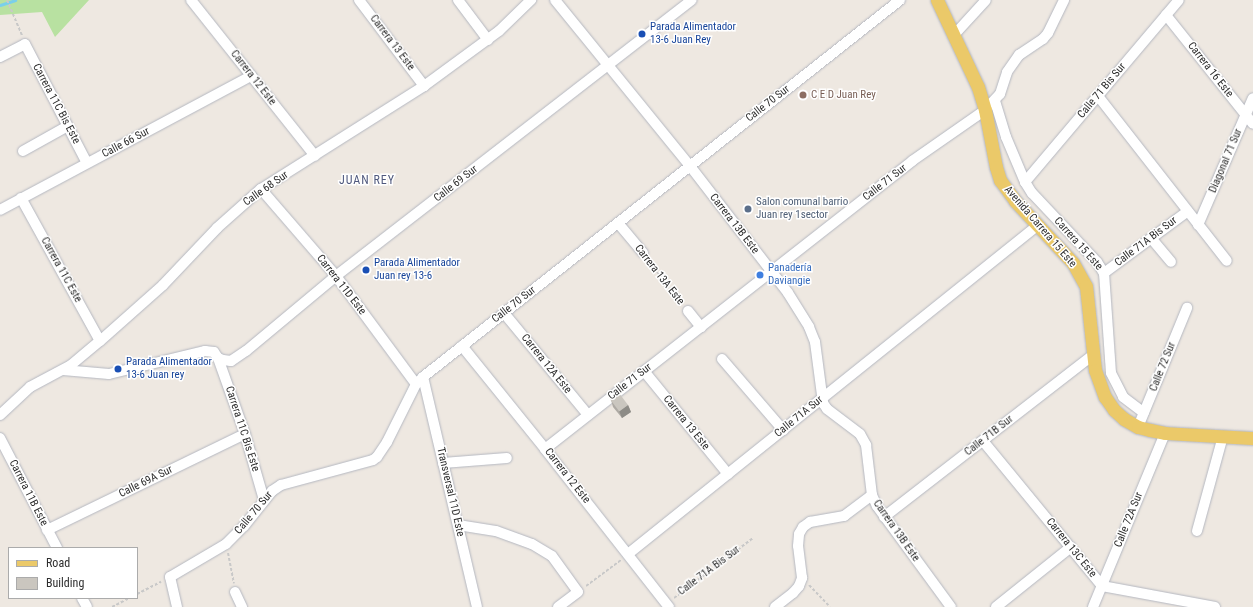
<!DOCTYPE html>
<html>
<head>
<meta charset="utf-8">
<style>
	body { margin:0 }
	#map { position:relative; width:1253px; height:607px; overflow:hidden; background:#eee8e1; font-family:"Roboto Condensed",sans-serif }
	div>[style] { position:absolute }
	[style*='--x'] { left:calc(var(--x)*1px); top:calc(var(--y)*1px); width:calc(var(--w)*1px); rotate:calc(var(--a)*1deg) }
	.green>* { inset:0; background:#b8e1a1 }
	.stream>* { height:3px; margin:-1.5px; padding:0 1.5px; transform-origin:1.5px; border-radius:1.5px; background:#7acfea }
	.path>* { height:2px; margin-top:-1px; transform-origin:0; background:repeating-linear-gradient(90deg,#c8c8c8 0 3px,transparent 0 5px) }
	.roads { filter:drop-shadow(0 0 1px #b4b7c0) drop-shadow(0 0 1px #b4b7c0) }
	.minor>* { height:10px; margin:-5px; padding:0 5px; transform-origin:5px; border-radius:5px; background:#fff }
	.major>* { height:13px; margin:-6.5px; padding:0 6.5px; transform-origin:6.5px; border-radius:6.5px; background:#ebc969 }
	.wall>* { inset:0; background:#aeaaa4 }
	.shaded-wall>* { inset:0; background:#8d8b86 }
	.building>* { inset:0; background:#cac6bf; transform-origin:0 0 }
	.dots>* { width:11px; height:11px; translate:-50% -50%; box-sizing:border-box; border:2px solid #fff; border-radius:50% }
	span { translate:-50% -50%; white-space:nowrap; text-align:center; line-height:1.15; -webkit-text-stroke:3px #fff; paint-order:stroke }
	.transit-label { font-size:11px; color:#164399 }
	.left { translate:0 -50%; text-align:left }
	.street-label { font-size:11px; color:#2d2d2d }
	.education-label { font-size:11px; color:#785e54 }
	.service-label { font-size:11px; color:#4e5e75 }
	.shop-label { font-size:11px; color:#366cbe }
	.neighbourhood-label { font-size:12px; color:#4f587d; letter-spacing:1px }
	.legend { position:absolute; left:8px; top:547px; width:130px; height:52px; box-sizing:border-box; background:#fff; border:1px solid #ababab; margin:0; padding:5px 7px; list-style:none; font-size:12px; color:#2d2d2d }
	.legend li { display:flex; align-items:center; gap:8px; height:20px }
	.legend b { width:20px; border:1px solid #ababab }
</style>
</head>
<body>
<div id="map">
	<div class="green">
		<div style="clip-path:polygon(0 0,89px 0,55px 37px,42px 12px,0 15px)"></div>
	</div>
	<div class="stream">
		<div style="--x:0;--y:5;--w:16;--a:-18"></div>
	</div>
	<div class="path">
		<div style="--x:7;--y:0;--w:39;--a:67"></div>
		<div style="--x:648;--y:260;--w:56;--a:52.3"></div>
		<div style="--x:228;--y:553;--w:31;--a:79"></div>
		<div style="--x:809;--y:585;--w:30;--a:46"></div>
		<div style="--x:586;--y:586;--w:44;--a:-36.6"></div>
		<div style="--x:137;--y:594;--w:27;--a:-27"></div>
		<div style="--x:674;--y:598;--w:99;--a:-37.2"></div>
		<div style="--x:112;--y:607;--w:20;--a:-27"></div>
	</div>
	<div class="roads">
		<div class="minor">
			<div style="--x:191;--y:0;--w:199;--a:51.5"></div>
			<div style="--x:359;--y:0;--w:108;--a:52.9"></div>
			<div style="--x:458;--y:0;--w:50;--a:53.1"></div>
			<div style="--x:555;--y:0;--w:214;--a:50.9"></div>
			<div style="--x:690;--y:166;--w:160;--a:52.3"></div>
			<div style="--x:788;--y:293;--w:40;--a:58"></div>
			<div style="--x:809;--y:327;--w:16;--a:68"></div>
			<div style="--x:815;--y:342;--w:62;--a:82.5"></div>
			<div style="--x:823;--y:403;--w:7;--a:56"></div>
			<div style="--x:827;--y:409;--w:41;--a:37.1"></div>
			<div style="--x:860;--y:434;--w:13;--a:61"></div>
			<div style="--x:866;--y:445;--w:50;--a:83.2"></div>
			<div style="--x:872;--y:495;--w:12;--a:66"></div>
			<div style="--x:877;--y:506;--w:125;--a:53.8"></div>
			<div style="--x:1166;--y:15;--w:139;--a:51.4"></div>
			<div style="--x:954;--y:35;--w:47;--a:-47.6"></div>
			<div style="--x:0;--y:57;--w:28;--a:-27"></div>
			<div style="--x:25;--y:44;--w:134;--a:62.5"></div>
			<div style="--x:1098;--y:96;--w:209;--a:52"></div>
			<div style="--x:995;--y:101;--w:38;--a:73"></div>
			<div style="--x:1006;--y:137;--w:49;--a:67.1"></div>
			<div style="--x:1025;--y:182;--w:13;--a:58"></div>
			<div style="--x:1032;--y:193;--w:95;--a:46.7"></div>
			<div style="--x:1097;--y:262;--w:13;--a:58"></div>
			<div style="--x:1104;--y:273;--w:100;--a:86"></div>
			<div style="--x:1111;--y:373;--w:27;--a:63"></div>
			<div style="--x:1123;--y:397;--w:26;--a:37"></div>
			<div style="--x:23;--y:151;--w:51;--a:-29.1"></div>
			<div style="--x:1025;--y:182;--w:238;--a:-49.8"></div>
			<div style="--x:261;--y:189;--w:115;--a:49.2"></div>
			<div style="--x:336;--y:276;--w:134;--a:53.5"></div>
			<div style="--x:21;--y:198;--w:163;--a:61.1"></div>
			<div style="--x:0;--y:210;--w:285;--a:-28.1"></div>
			<div style="--x:618;--y:223;--w:39;--a:50"></div>
			<div style="--x:1198;--y:225;--w:138;--a:-66.6"></div>
			<div style="--x:1151;--y:238;--w:31;--a:50"></div>
			<div style="--x:1104;--y:273;--w:104;--a:-36.4"></div>
			<div style="--x:688;--y:311;--w:21;--a:51"></div>
			<div style="--x:504;--y:313;--w:132;--a:50.5"></div>
			<div style="--x:462;--y:346;--w:132;--a:51.1"></div>
			<div style="--x:545;--y:449;--w:201;--a:51.9"></div>
			<div style="--x:218;--y:358;--w:5;--a:22"></div>
			<div style="--x:223;--y:360;--w:8;--a:7"></div>
			<div style="--x:231;--y:361;--w:18;--a:-34"></div>
			<div style="--x:246;--y:351;--w:117;--a:-39.8"></div>
			<div style="--x:336;--y:276;--w:450;--a:-37.8"></div>
			<div style="--x:722;--y:359;--w:94;--a:49.3"></div>
			<div style="--x:63;--y:370;--w:46;--a:5"></div>
			<div style="--x:109;--y:374;--w:99;--a:-13.5"></div>
			<div style="--x:205;--y:351;--w:9;--a:6"></div>
			<div style="--x:214;--y:352;--w:7;--a:56"></div>
			<div style="--x:218;--y:358;--w:81;--a:70.4"></div>
			<div style="--x:245;--y:434;--w:69;--a:73.9"></div>
			<div style="--x:644;--y:371;--w:133;--a:50.8"></div>
			<div style="--x:423;--y:377;--w:236;--a:76.8"></div>
			<div style="--x:0;--y:415;--w:41;--a:-43"></div>
			<div style="--x:30;--y:387;--w:47;--a:-28.2"></div>
			<div style="--x:71;--y:365;--w:38;--a:-40"></div>
			<div style="--x:100;--y:341;--w:84;--a:-41.6"></div>
			<div style="--x:163;--y:285;--w:79;--a:-46.5"></div>
			<div style="--x:217;--y:228;--w:59;--a:-41.6"></div>
			<div style="--x:261;--y:189;--w:193;--a:-32.3"></div>
			<div style="--x:424;--y:86;--w:93;--a:-36.3"></div>
			<div style="--x:499;--y:31;--w:45;--a:-44.1"></div>
			<div style="--x:1138;--y:427;--w:129;--a:-67.6"></div>
			<div style="--x:0;--y:438;--w:124;--a:62.6"></div>
			<div style="--x:983;--y:441;--w:188;--a:50.6"></div>
			<div style="--x:1102;--y:586;--w:115;--a:10.5"></div>
			<div style="--x:545;--y:449;--w:467;--a:-38.1"></div>
			<div style="--x:912;--y:161;--w:89;--a:-34.9"></div>
			<div style="--x:985;--y:110;--w:22;--a:-47"></div>
			<div style="--x:1000;--y:94;--w:23;--a:-72"></div>
			<div style="--x:1007;--y:72;--w:21;--a:-55"></div>
			<div style="--x:1019;--y:55;--w:29;--a:-34"></div>
			<div style="--x:1043;--y:39;--w:8;--a:-50"></div>
			<div style="--x:1048;--y:33;--w:37;--a:-64"></div>
			<div style="--x:443;--y:463;--w:64;--a:-4.5"></div>
			<div style="--x:884;--y:517;--w:264;--a:-37.8"></div>
			<div style="--x:458;--y:525;--w:38;--a:9"></div>
			<div style="--x:496;--y:531;--w:38;--a:20"></div>
			<div style="--x:532;--y:544;--w:23;--a:31"></div>
			<div style="--x:552;--y:556;--w:44;--a:54.2"></div>
			<div style="--x:578;--y:592;--w:25;--a:143"></div>
			<div style="--x:47;--y:530;--w:220;--a:-25.9"></div>
			<div style="--x:1197;--y:531;--w:98;--a:-74.7"></div>
			<div style="--x:628;--y:554;--w:524;--a:-38.73"></div>
			<div style="--x:235;--y:592;--w:17;--a:65"></div>
			<div style="--x:82;--y:598;--w:10;--a:61"></div>
			<div style="--x:177;--y:607;--w:31;--a:-103"></div>
			<div style="--x:170;--y:577;--w:65;--a:-30.5"></div>
			<div style="--x:226;--y:544;--w:25;--a:-45"></div>
			<div style="--x:244;--y:526;--w:45;--a:-51.3"></div>
			<div style="--x:272;--y:491;--w:11;--a:-34"></div>
			<div style="--x:281;--y:485;--w:95;--a:-15.2"></div>
			<div style="--x:373;--y:460;--w:5;--a:-37"></div>
			<div style="--x:377;--y:457;--w:18;--a:-56"></div>
			<div style="--x:387;--y:442;--w:65;--a:-63.4"></div>
			<div style="--x:416;--y:384;--w:10;--a:-45"></div>
			<div style="--x:423;--y:377;--w:608;--a:-38.32"></div>
			<div style="--x:775;--y:607;--w:23;--a:-38"></div>
			<div style="--x:793;--y:593;--w:9;--a:-49"></div>
			<div style="--x:799;--y:586;--w:9;--a:-69"></div>
			<div style="--x:802;--y:578;--w:32;--a:-97"></div>
			<div style="--x:798;--y:546;--w:12;--a:-85"></div>
			<div style="--x:799;--y:534;--w:8;--a:-60"></div>
			<div style="--x:803;--y:527;--w:9;--a:-36"></div>
			<div style="--x:810;--y:522;--w:35;--a:-10"></div>
			<div style="--x:844;--y:516;--w:35;--a:-37"></div>
			<div style="--x:996;--y:607;--w:96;--a:-38.7"></div>
			<div style="--x:1093;--y:607;--w:188;--a:-67.5"></div>
		</div>
		<div class="major">
			<div style="--x:937;--y:0;--w:96;--a:64.8"></div>
			<div style="--x:978;--y:87;--w:24;--a:73"></div>
			<div style="--x:985;--y:110;--w:58;--a:79.1"></div>
			<div style="--x:996;--y:167;--w:14;--a:73"></div>
			<div style="--x:1000;--y:180;--w:26;--a:54"></div>
			<div style="--x:1015;--y:201;--w:85;--a:46.9"></div>
			<div style="--x:1073;--y:263;--w:26;--a:61"></div>
			<div style="--x:1086;--y:286;--w:84;--a:83.9"></div>
			<div style="--x:1095;--y:370;--w:29;--a:70"></div>
			<div style="--x:1105;--y:397;--w:16;--a:55"></div>
			<div style="--x:1114;--y:410;--w:13;--a:42"></div>
			<div style="--x:1124;--y:419;--w:16;--a:30"></div>
			<div style="--x:1138;--y:427;--w:12;--a:14"></div>
			<div style="--x:1150;--y:430;--w:15;--a:11"></div>
			<div style="--x:1165;--y:433;--w:88;--a:3.3"></div>
		</div>
	</div>
	<div class="wall">
		<div style="clip-path:polygon(611px 400px,628px 405px,631px 412px,622px 418px,613px 407px)"></div>
	</div>
	<div class="shaded-wall">
		<div style="clip-path:polygon(628px 405px,631px 412px,622px 418px,619px 411px)"></div>
	</div>
	<div class="building">
		<div style="left:619px;top:393px;width:15px;height:11px;rotate:53deg"></div>
	</div>
	<div class="dots">
		<div style="left:642px;top:34px;background:#1a4fb4"></div>
		<div style="left:803px;top:95px;background:#8d6e63"></div>
		<div style="left:748px;top:209px;background:#5c6f8a"></div>
		<div style="left:366px;top:270px;background:#1a4fb4"></div>
		<div style="left:760px;top:275px;background:#3f7fe0"></div>
		<div style="left:118px;top:369px;background:#1a4fb4"></div>
	</div>
	<div class="transit-label">
		<span class="left" style="left:650px;top:34px">Parada Alimentador<br>13-6 Juan Rey</span>
		<span class="left" style="left:374px;top:270px">Parada Alimentador<br>Juan rey 13-6</span>
		<span class="left" style="left:126px;top:369px">Parada Alimentador<br>13-6 Juan rey</span>
	</div>
	<div class="street-label">
		<span style="left:392px;top:43px;rotate:53deg">Carrera 13 Este</span>
		<span style="left:1210px;top:70px;rotate:52deg">Carrera 16 Este</span>
		<span style="left:253px;top:78px;rotate:52deg">Carrera 12 Este</span>
		<span style="left:1102px;top:91px;rotate:-50deg">Calle 71 Bis Sur</span>
		<span style="left:56px;top:104px;rotate:62deg">Carrera 11C Bis Este</span>
		<span style="left:768px;top:104px;rotate:-38deg">Calle 70 Sur</span>
		<span style="left:126px;top:143px;rotate:-28deg">Calle 66 Sur</span>
		<span style="left:1226px;top:161px;rotate:-67deg">Diagonal 71 Sur</span>
		<span style="left:885px;top:183px;rotate:-38deg">Calle 71 Sur</span>
		<span style="left:456px;top:184px;rotate:-38deg">Calle 69 Sur</span>
		<span style="left:266px;top:189px;rotate:-35deg">Calle 68 Sur</span>
		<span style="left:734px;top:224px;rotate:52deg">Carrera 13B Este</span>
		<span style="left:1040px;top:227px;rotate:49deg">Avenida Carrera 15 Este</span>
		<span style="left:1146px;top:242px;rotate:-37deg">Calle 71A Bis Sur</span>
		<span style="left:1078px;top:244px;rotate:48deg">Carrera 15 Este</span>
		<span style="left:61px;top:270px;rotate:61deg">Carrera 11C Este</span>
		<span style="left:659px;top:275px;rotate:52deg">Carrera 13A Este</span>
		<span style="left:341px;top:285px;rotate:52deg">Carrera 11D Este</span>
		<span style="left:514px;top:305px;rotate:-38deg">Calle 70 Sur</span>
		<span style="left:546px;top:364px;rotate:51deg">Carrera 12A Este</span>
		<span style="left:1163px;top:367px;rotate:-68deg">Calle 72 Sur</span>
		<span style="left:630px;top:382px;rotate:-38deg">Calle 71 Sur</span>
		<span style="left:799px;top:417px;rotate:-39deg">Calle 71A Sur</span>
		<span style="left:686px;top:423px;rotate:51deg">Carrera 13 Este</span>
		<span style="left:242px;top:429px;rotate:72deg">Carrera 11C Bis Este</span>
		<span style="left:989px;top:436px;rotate:-38deg">Calle 71B Sur</span>
		<span style="left:567px;top:476px;rotate:52deg">Carrera 12 Este</span>
		<span style="left:146px;top:482px;rotate:-26deg">Calle 69A Sur</span>
		<span style="left:450px;top:492px;rotate:77deg">Transversal 11D Este</span>
		<span style="left:28px;top:493px;rotate:63deg">Carrera 11B Este</span>
		<span style="left:254px;top:513px;rotate:-50deg">Calle 70 Sur</span>
		<span style="left:1129px;top:520px;rotate:-68deg">Calle 72A Sur</span>
		<span style="left:896px;top:531px;rotate:55deg">Carrera 13B Este</span>
		<span style="left:1071px;top:548px;rotate:51deg">Carrera 13C Este</span>
		<span style="left:709px;top:571px;rotate:-37deg">Calle 71A Bis Sur</span>
	</div>
	<div class="education-label">
		<span class="left" style="left:811px;top:95px">C E D Juan Rey</span>
	</div>
	<div class="service-label">
		<span class="left" style="left:756px;top:209px">Salon comunal barrio<br>Juan rey 1sector</span>
	</div>
	<div class="shop-label">
		<span class="left" style="left:768px;top:275px">Panadería<br>Daviangie</span>
	</div>
	<div class="neighbourhood-label">
		<span style="left:367px;top:181px">JUAN REY</span>
	</div>
	<ul class="legend">
	<li><b style="height:5px;background:#ebc969"></b>Road</li>
	<li><b style="height:11px;background:#cac6bf"></b>Building</li>
	</ul>
</div>
</body>
</html>
